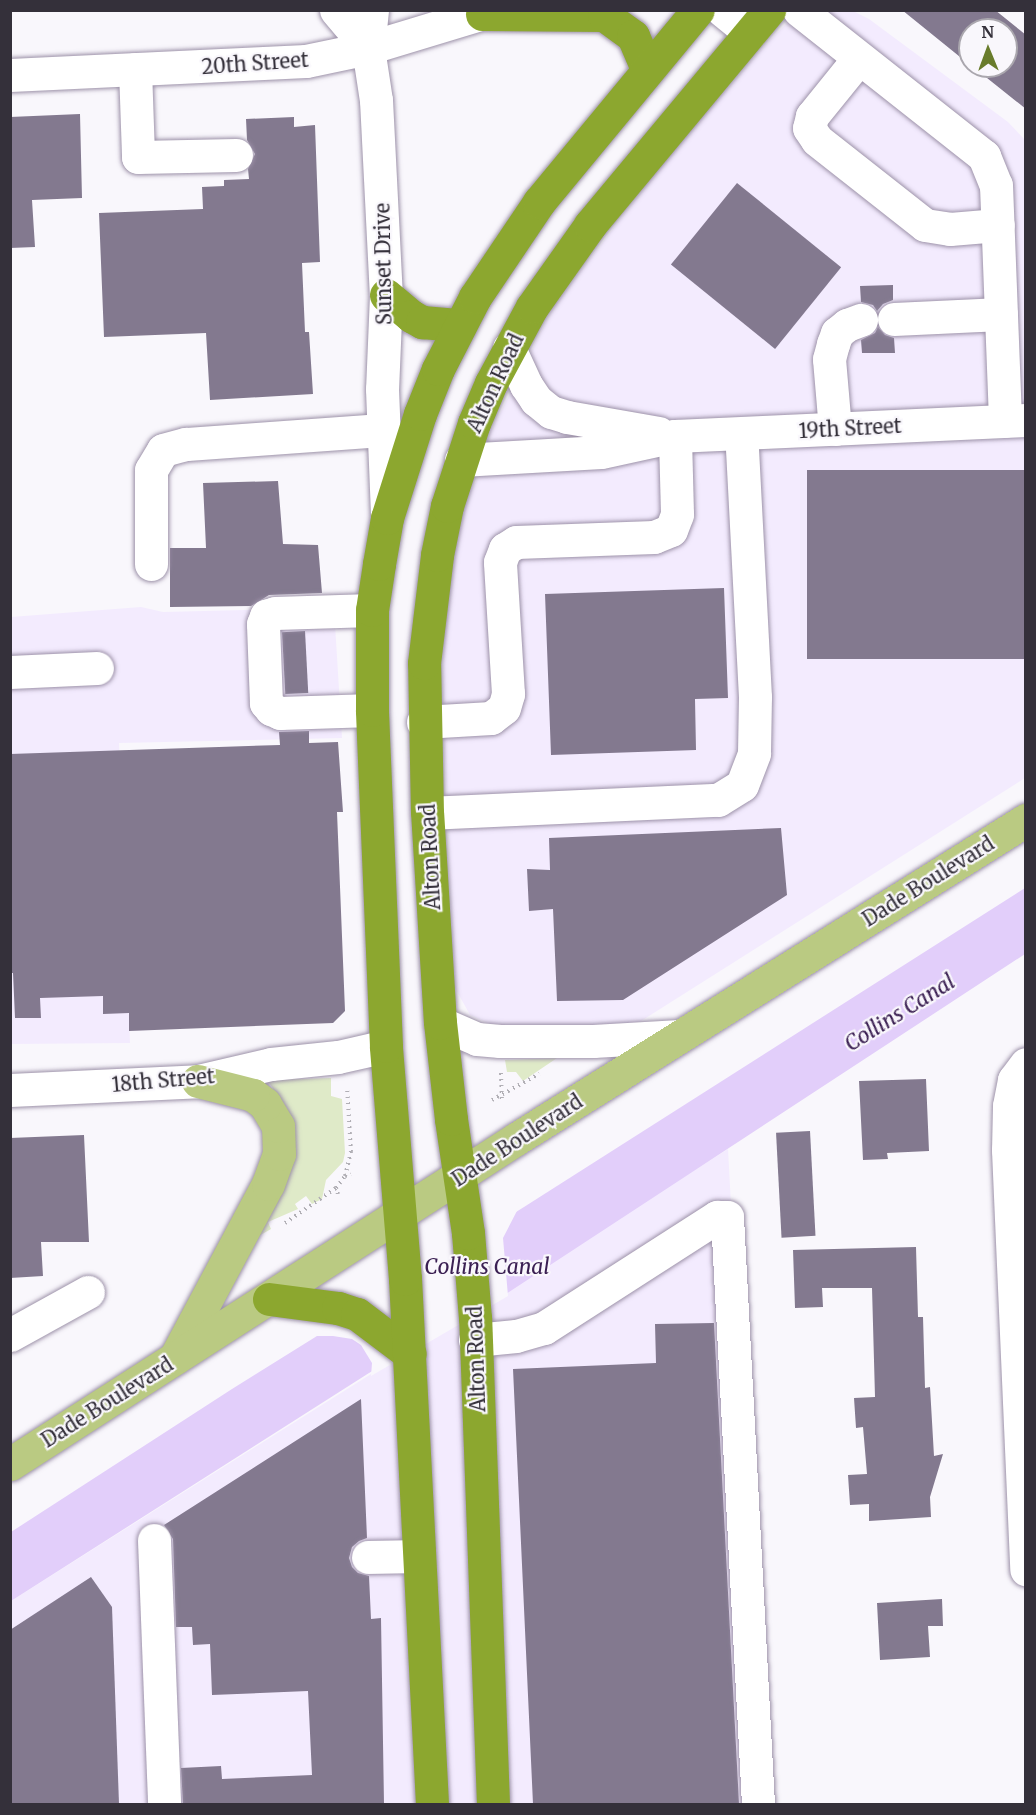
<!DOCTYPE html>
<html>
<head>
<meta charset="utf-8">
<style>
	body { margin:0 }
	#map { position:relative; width:1036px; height:1815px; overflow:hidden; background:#f9f7fc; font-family:Merriweather,serif }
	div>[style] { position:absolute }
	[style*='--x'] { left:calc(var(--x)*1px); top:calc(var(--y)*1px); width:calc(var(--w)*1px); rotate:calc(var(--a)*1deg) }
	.built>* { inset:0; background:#f3ebfe }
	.green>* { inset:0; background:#dfeac8 }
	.water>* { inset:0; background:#e2cefa }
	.pier>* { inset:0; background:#f9f7fc }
	.building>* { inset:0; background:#83798f; transform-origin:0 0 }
	.path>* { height:4px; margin-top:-2px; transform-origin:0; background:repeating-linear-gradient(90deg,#b1afb5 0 1.5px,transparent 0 6px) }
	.roads { filter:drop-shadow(0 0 2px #9d92a9) drop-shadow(0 0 2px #9d92a9) }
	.minor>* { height:33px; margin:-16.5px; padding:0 16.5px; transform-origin:16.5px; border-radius:16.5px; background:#fff }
	.major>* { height:33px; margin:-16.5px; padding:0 16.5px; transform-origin:16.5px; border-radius:16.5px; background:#baca82 }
	.highway>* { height:33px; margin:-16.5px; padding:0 16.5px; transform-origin:16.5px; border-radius:16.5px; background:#8ca72f }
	span { translate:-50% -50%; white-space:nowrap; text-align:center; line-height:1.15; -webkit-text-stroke:4.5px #f9f7fc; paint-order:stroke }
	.street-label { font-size:20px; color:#34303a }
	.water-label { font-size:21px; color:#3b2053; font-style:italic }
	.frame { position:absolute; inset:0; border:12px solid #34303a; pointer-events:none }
	.north { position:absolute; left:958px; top:18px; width:60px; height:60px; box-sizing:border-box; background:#f9f7fc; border:2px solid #aaa7ae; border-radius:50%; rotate:359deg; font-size:16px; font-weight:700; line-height:24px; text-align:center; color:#34303a }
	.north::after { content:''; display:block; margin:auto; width:21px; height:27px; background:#697c2c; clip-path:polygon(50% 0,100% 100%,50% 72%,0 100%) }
</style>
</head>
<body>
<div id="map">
	<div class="built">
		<div style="clip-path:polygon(799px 11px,853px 11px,869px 19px,1008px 122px,1025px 140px,1025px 778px,630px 1028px,505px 1031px,470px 1015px,454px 986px,443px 699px,444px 581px,460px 508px,476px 482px,489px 435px,554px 306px,674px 149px,770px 40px)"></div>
		<div style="clip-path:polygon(141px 607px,163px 612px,334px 608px,342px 738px,119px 743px,130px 1043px,11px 1044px,11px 617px)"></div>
		<div style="clip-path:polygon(728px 1149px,763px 1804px,11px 1804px,11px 1601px)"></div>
	</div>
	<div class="green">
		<div style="clip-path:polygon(557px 1058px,523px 1081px,516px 1072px,507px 1072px,505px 1060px)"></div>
		<div style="clip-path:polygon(331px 1078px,331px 1096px,342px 1099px,345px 1153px,343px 1162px,326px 1180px,322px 1199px,312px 1204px,306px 1196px,295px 1204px,298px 1209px,268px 1222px,271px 1229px,245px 1244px,293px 1127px,287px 1108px,267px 1080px)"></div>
	</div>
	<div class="water">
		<div style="clip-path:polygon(1025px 888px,1025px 954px,509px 1292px,369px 1373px,11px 1601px,11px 1532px,232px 1389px,524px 1207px)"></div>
	</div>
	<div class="pier">
		<div style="clip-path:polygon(519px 1207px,503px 1238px,508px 1296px,371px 1376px,372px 1363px,361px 1345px,352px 1339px,333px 1336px,311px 1336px)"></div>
	</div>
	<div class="building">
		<div style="clip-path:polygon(902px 10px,995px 10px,1026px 35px,1026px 109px,972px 66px,1006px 66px,1006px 30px,970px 30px,970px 65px)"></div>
		<div style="clip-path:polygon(80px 114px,82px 198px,32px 200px,35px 247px,10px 248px,10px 117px)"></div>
		<div style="clip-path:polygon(294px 117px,294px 127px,315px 125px,320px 262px,302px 263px,305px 332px,309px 332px,313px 394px,210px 400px,206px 333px,104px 337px,99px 213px,203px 209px,202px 187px,224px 186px,224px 180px,249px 179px,248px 169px,255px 154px,247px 140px,246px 119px)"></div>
		<div style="left:737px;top:183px;width:134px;height:105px;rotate:39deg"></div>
		<div style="clip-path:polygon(893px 285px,893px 300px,883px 304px,877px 311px,873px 305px,861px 302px,860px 286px)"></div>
		<div style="clip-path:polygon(878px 327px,885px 335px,894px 338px,895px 353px,862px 353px,861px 340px,875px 333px)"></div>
		<div style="left:1026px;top:470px;width:189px;height:219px;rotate:90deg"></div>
		<div style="clip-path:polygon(278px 481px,283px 544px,318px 545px,322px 593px,269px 595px,251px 606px,170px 607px,170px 548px,206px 548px,203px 483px)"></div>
		<div style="clip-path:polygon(724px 588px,728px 698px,695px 699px,696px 750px,551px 755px,545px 594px)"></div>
		<div style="left:305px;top:631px;width:62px;height:23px;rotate:87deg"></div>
		<div style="clip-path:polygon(309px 731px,309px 743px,338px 742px,343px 812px,337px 812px,345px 1011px,333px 1023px,129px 1031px,129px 1013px,103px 1014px,103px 996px,40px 998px,41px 1018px,15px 1018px,13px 973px,10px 973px,10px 754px,280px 745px,279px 732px)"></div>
		<div style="clip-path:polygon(781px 828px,787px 895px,623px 1000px,557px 1001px,553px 909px,529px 911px,527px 869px,550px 870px,549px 838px)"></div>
		<div style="clip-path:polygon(926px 1079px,929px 1151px,887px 1153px,888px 1159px,863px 1160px,859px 1081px)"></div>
		<div style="left:810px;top:1131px;width:105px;height:34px;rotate:87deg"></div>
		<div style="clip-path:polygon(84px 1135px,89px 1242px,41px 1242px,43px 1276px,10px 1278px,10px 1138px)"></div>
		<div style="clip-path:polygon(916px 1247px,918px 1317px,923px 1317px,925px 1388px,930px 1387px,934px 1456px,943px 1454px,930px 1497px,931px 1517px,869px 1521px,869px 1504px,850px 1505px,848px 1475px,867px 1474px,863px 1427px,856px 1428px,854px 1398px,875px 1397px,872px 1288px,822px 1288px,823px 1307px,795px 1308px,793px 1250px)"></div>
		<div style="clip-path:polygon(714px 1323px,739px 1804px,533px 1804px,513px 1369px,656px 1363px,655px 1324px)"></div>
		<div style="clip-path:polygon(361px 1399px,367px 1538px,359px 1541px,352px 1547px,349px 1558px,352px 1567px,358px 1573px,369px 1576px,371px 1619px,381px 1618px,384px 1804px,183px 1804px,181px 1768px,221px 1766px,222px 1779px,312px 1775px,308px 1691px,212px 1695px,210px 1644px,193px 1645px,192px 1627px,176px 1627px,173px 1539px,164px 1525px)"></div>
		<div style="clip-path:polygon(91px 1577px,112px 1607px,119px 1804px,10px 1804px,10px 1630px)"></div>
		<div style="clip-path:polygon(942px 1599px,943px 1626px,928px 1626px,930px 1657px,880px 1660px,877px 1603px)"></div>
	</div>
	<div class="path">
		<div style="--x:501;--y:1073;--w:26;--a:88"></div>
		<div style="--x:492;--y:1100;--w:54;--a:-29"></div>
		<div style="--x:345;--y:1176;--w:25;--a:-76"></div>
		<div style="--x:351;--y:1152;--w:64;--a:-93.6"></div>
		<div style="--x:338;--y:1194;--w:6;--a:-108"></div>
		<div style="--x:336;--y:1188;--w:15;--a:-53"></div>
		<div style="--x:345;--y:1176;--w:6;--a:-18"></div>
		<div style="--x:285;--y:1223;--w:62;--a:-34.5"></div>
	</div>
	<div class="roads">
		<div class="minor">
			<div style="--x:336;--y:10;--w:50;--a:49.9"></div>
			<div style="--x:372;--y:10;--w:38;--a:96"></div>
			<div style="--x:368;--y:48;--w:53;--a:81.3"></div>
			<div style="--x:376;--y:100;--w:195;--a:87.1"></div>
			<div style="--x:386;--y:295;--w:94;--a:92.4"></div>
			<div style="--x:382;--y:389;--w:127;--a:87.7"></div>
			<div style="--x:722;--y:10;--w:36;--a:39"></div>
			<div style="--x:799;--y:10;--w:236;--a:38.3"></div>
			<div style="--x:984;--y:156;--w:31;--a:68"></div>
			<div style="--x:996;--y:185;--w:236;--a:87.8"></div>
			<div style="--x:859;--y:58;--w:75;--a:129"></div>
			<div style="--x:812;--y:116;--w:12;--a:104"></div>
			<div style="--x:809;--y:128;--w:14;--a:56"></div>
			<div style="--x:817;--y:140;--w:137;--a:38.2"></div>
			<div style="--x:925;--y:225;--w:25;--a:9"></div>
			<div style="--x:950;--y:229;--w:48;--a:-4.8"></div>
			<div style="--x:135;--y:69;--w:88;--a:88"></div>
			<div style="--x:138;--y:157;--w:98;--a:-1.2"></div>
			<div style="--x:10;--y:75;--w:296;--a:-2.7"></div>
			<div style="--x:306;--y:61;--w:63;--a:-11.8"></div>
			<div style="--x:368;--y:48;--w:131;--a:-16.9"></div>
			<div style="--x:894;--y:319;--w:107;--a:-2.7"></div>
			<div style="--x:509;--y:348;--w:41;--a:65.3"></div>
			<div style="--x:526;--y:385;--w:18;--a:56"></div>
			<div style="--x:536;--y:400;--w:19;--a:39"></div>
			<div style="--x:551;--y:412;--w:17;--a:17"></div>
			<div style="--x:567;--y:417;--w:93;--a:9.9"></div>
			<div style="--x:835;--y:429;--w:70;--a:-94.9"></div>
			<div style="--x:829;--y:359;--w:16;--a:-75"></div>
			<div style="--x:833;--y:344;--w:12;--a:-70"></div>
			<div style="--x:837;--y:333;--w:13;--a:-39"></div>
			<div style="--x:847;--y:325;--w:15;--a:-20"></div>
			<div style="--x:461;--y:460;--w:140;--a:-3.3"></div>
			<div style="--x:601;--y:452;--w:76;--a:-12.2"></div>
			<div style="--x:675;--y:436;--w:351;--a:-2.6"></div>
			<div style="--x:151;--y:564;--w:94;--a:-90"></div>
			<div style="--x:151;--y:470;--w:23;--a:-59"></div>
			<div style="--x:163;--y:450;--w:24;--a:-15"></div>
			<div style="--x:186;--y:444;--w:197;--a:-4.1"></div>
			<div style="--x:10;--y:672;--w:87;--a:-2.6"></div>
			<div style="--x:372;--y:710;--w:92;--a:178.1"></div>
			<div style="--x:280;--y:713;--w:10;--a:-156"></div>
			<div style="--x:271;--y:709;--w:8;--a:-130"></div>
			<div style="--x:266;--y:703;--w:79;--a:-92.2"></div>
			<div style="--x:263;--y:624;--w:9;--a:-69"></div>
			<div style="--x:266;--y:616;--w:9;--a:-18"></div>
			<div style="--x:275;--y:613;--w:97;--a:-1.8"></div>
			<div style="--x:423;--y:722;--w:68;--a:-3.4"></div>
			<div style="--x:491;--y:718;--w:16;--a:-38"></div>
			<div style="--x:504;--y:708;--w:15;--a:-74"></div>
			<div style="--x:508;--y:694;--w:132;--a:-93.5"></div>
			<div style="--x:500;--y:562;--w:14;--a:-69"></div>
			<div style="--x:505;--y:549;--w:13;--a:-32"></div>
			<div style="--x:516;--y:542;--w:138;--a:-2.1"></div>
			<div style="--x:654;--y:537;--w:18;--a:-22"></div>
			<div style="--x:671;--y:530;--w:17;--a:-69"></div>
			<div style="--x:677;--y:514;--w:78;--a:-91.5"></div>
			<div style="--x:427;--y:813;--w:291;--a:-2.6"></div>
			<div style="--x:718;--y:800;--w:28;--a:-32"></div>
			<div style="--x:742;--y:785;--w:34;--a:-69"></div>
			<div style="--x:754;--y:753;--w:56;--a:-89"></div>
			<div style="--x:755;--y:697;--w:263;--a:-93"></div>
			<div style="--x:440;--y:1023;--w:40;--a:23.4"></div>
			<div style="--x:477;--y:1039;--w:23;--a:5"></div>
			<div style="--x:500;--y:1041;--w:93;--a:0"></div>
			<div style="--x:593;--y:1041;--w:87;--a:-3.3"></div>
			<div style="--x:1026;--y:1064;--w:20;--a:127"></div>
			<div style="--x:1014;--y:1080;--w:26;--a:101"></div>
			<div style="--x:1009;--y:1106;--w:44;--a:91.3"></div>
			<div style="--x:1008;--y:1150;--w:420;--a:87.5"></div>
			<div style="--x:10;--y:1090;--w:188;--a:-2.7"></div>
			<div style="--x:198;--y:1081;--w:75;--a:-13.1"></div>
			<div style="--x:271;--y:1064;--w:67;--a:-6"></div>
			<div style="--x:338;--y:1057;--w:49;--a:-12.9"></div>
			<div style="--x:10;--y:1335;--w:89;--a:-28.9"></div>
			<div style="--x:475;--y:1340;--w:41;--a:-5.6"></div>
			<div style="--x:516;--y:1336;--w:29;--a:-16"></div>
			<div style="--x:544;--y:1328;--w:206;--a:-32.7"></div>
			<div style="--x:717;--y:1217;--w:10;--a:0"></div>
			<div style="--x:727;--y:1217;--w:588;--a:86.98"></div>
			<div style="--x:154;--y:1540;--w:264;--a:87.8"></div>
			<div style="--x:368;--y:1557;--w:51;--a:-1.1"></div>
		</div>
		<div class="major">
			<div style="--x:175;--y:1358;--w:197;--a:-61.9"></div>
			<div style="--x:268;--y:1184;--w:32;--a:-70"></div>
			<div style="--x:279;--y:1154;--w:28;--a:-92"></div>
			<div style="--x:278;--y:1126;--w:26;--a:-121"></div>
			<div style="--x:265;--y:1104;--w:15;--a:-143"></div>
			<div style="--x:253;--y:1095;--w:57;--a:-165.7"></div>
			<div style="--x:10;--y:1464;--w:601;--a:-32.71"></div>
			<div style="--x:516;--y:1139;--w:602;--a:-32.03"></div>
		</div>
		<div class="highway">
			<div style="--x:482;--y:14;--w:122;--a:0.5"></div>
			<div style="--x:604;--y:15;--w:36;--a:36"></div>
			<div style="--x:633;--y:36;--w:36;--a:67"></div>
			<div style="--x:386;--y:295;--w:33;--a:40"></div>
			<div style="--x:411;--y:316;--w:13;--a:29"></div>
			<div style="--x:422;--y:322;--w:38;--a:5"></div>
			<div style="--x:269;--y:1299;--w:70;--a:7.4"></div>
			<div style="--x:338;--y:1308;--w:20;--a:18"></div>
			<div style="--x:357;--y:1314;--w:66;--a:37"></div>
			<div style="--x:432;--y:1804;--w:526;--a:-92.94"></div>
			<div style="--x:405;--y:1279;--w:234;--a:-94.7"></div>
			<div style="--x:386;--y:1046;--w:336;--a:-92.4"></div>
			<div style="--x:372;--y:710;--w:100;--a:-90"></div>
			<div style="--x:372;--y:610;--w:47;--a:-81.3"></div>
			<div style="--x:379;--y:564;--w:47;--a:-80.1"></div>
			<div style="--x:387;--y:518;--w:109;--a:-72.4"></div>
			<div style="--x:420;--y:414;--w:48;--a:-68.2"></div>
			<div style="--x:438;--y:369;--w:81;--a:-62.8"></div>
			<div style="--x:475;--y:297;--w:115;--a:-56"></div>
			<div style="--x:539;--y:202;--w:249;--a:-50.4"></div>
			<div style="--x:493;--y:1804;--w:486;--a:-92.1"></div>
			<div style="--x:475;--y:1318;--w:85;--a:-94.7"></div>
			<div style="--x:468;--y:1233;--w:115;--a:-98.5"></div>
			<div style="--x:451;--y:1119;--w:97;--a:-96.5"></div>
			<div style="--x:440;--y:1023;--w:210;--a:-93.5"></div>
			<div style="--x:427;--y:813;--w:150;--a:-91.1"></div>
			<div style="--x:424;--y:663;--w:109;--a:-83.1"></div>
			<div style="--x:437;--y:555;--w:50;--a:-78.5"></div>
			<div style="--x:447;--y:506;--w:87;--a:-72"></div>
			<div style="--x:474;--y:423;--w:43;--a:-67"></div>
			<div style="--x:491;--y:383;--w:86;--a:-61.7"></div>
			<div style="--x:532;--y:307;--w:100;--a:-54.7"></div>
			<div style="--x:590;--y:225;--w:280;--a:-50.2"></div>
		</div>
	</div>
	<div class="street-label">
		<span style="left:255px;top:63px;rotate:-4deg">20th Street</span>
		<span style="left:383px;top:264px;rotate:-91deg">Sunset Drive</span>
		<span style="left:495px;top:383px;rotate:-65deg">Alton Road</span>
		<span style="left:850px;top:428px;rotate:-3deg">19th Street</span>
		<span style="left:430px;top:857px;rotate:-93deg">Alton Road</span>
		<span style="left:928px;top:881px;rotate:-32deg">Dade Boulevard</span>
		<span style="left:163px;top:1080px;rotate:-5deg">18th Street</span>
		<span style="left:517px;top:1140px;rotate:-33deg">Dade Boulevard</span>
		<span style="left:476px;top:1359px;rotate:-92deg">Alton Road</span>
		<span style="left:107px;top:1402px;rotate:-32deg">Dade Boulevard</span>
	</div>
	<div class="water-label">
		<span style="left:900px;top:1013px;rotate:-32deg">Collins Canal</span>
		<span style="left:487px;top:1267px">Collins Canal</span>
	</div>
	<div class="frame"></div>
	<div class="north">N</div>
</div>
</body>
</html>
